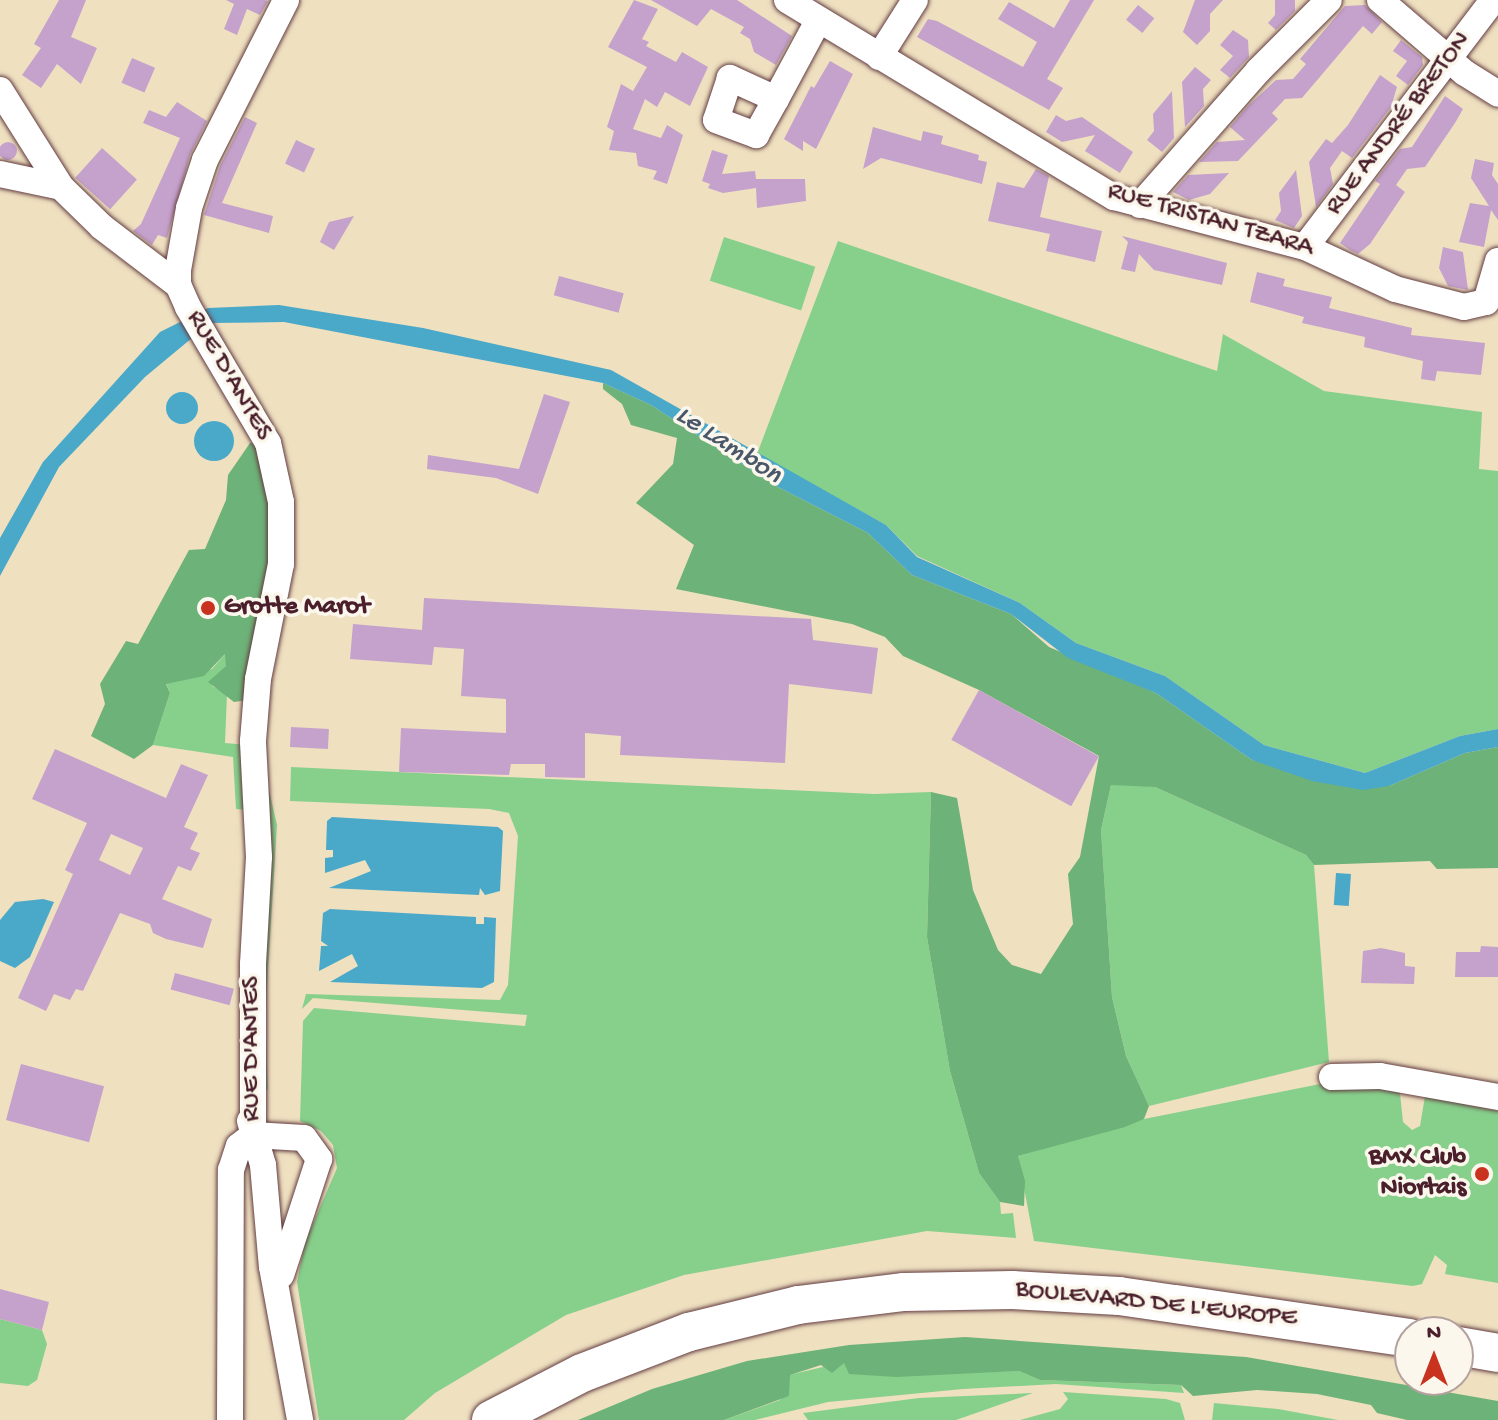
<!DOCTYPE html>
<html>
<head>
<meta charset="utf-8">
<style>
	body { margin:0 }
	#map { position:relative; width:1498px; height:1420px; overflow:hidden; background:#efe0c0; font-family:"Gochi Hand",sans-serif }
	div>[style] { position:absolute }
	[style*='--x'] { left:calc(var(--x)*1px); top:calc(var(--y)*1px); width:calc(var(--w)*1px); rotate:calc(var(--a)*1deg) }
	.green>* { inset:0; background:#87d08c; transform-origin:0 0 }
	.forest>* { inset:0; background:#6db278 }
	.water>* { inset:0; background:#4aa8c9; transform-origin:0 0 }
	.round { border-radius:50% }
	.building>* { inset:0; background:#c5a2cc; transform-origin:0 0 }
	.roads { filter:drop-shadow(0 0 2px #633c41) drop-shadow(0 0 2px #633c41) }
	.minor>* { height:26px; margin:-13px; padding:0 13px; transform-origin:13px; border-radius:13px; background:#fff }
	.highway>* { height:38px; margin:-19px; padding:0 19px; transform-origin:19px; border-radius:19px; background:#fff }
	.dots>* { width:22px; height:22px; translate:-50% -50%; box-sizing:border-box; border:4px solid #fbf7ec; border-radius:50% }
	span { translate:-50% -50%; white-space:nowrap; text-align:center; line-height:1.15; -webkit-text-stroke:7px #fbf7ec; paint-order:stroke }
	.street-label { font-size:26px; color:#4a1f2b }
	.poi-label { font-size:26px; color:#4a1f2b; font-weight:700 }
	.left { translate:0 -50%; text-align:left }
	.right { translate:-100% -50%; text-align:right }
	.water-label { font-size:28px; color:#4a566a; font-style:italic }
	.north { position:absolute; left:1394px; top:1316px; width:80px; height:80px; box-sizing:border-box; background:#fbf7ec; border:2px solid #b4a19f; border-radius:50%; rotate:0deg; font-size:22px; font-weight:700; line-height:32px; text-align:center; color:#4a1f2b }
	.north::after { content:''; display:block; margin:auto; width:28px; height:36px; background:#c8321e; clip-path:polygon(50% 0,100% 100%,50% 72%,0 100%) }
</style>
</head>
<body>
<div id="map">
	<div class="green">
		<div style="left:724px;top:237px;width:96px;height:46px;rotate:18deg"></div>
		<div style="clip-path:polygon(838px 241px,1217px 371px,1223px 334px,1324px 391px,1482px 412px,1479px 469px,1498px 471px,1498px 729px,1460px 736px,1365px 773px,1264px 745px,1165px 676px,1076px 643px,1020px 603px,917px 556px,886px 525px,757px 454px)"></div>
		<div style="clip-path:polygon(226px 653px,226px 666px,212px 686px,227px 694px,225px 743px,248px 745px,249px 810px,236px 809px,233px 757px,153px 745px,170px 693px,166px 683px,212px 669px)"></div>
		<div style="clip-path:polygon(291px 767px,874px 794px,931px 792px,927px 937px,950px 1071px,979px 1173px,1000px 1202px,1001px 1214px,1013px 1213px,1016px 1238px,927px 1231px,684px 1275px,566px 1315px,435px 1393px,404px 1420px,319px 1420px,297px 1282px,305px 1242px,337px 1168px,333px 1145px,321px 1131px,300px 1121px,303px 1021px,314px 1008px,525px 1026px,527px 1015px,313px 998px,302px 1009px,306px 994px,500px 1000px,508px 985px,518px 836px,509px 813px,489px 809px,290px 801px)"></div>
		<div style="clip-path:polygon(266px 777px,277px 825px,265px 1020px,268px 1090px,262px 1089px)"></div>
		<div style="clip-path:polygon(1120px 783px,1155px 787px,1306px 855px,1314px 865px,1329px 1062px,1149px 1106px,1126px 1056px,1112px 997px,1101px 830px,1111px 785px)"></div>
		<div style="clip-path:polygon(1330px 1082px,1399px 1084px,1403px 1122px,1412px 1130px,1420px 1126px,1425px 1096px,1498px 1111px,1498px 1283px,1445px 1274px,1447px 1265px,1435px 1255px,1422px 1284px,1413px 1286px,1034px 1241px,1018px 1156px,1144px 1119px)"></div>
		<div style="clip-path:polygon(0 1319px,42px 1330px,47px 1344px,37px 1380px,28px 1386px,0 1383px)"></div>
		<div style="clip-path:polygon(844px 1362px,850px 1374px,1019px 1371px,1040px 1380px,1181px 1385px,1184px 1393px,1056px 1384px,963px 1389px,828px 1402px,755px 1420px,724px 1420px,780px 1400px,789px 1375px)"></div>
		<div style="clip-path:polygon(1063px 1392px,1166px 1399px,1180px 1403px,1185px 1420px,1020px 1420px,1060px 1409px,1068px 1399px)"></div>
		<div style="clip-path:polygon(1033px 1393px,956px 1420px,808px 1420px,803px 1413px,919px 1398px)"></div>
		<div style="clip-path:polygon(1214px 1403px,1278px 1409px,1338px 1420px,1212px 1420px)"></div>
	</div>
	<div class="forest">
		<div style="clip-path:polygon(603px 383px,651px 405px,778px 487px,868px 533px,912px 575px,1011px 614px,1049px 647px,1156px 693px,1252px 760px,1389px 786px,1465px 753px,1498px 747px,1498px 868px,1437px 869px,1430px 861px,1314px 865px,1306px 855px,1155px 787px,1111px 785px,1101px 830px,1112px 997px,1126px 1056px,1149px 1106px,1144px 1119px,1125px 1127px,1018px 1156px,1025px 1181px,1024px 1206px,1000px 1202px,979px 1173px,950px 1071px,927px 937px,931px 792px,957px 798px,973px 890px,998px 950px,1012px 965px,1041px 974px,1073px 924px,1068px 874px,1080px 857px,1099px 756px,979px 690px,903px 656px,885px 637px,852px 624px,676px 589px,694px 545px,636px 503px,673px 464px,677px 438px,631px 425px,622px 404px,603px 389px)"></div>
		<div style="clip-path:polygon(250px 443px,268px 443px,281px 502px,255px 699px,234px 702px,208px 682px,226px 666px,225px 654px,204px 676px,166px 684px,170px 693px,153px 745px,134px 759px,91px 736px,105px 704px,100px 684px,126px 641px,138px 644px,189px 550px,205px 549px,226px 500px,228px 475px)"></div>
		<div style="clip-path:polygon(965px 1337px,1246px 1357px,1498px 1401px,1498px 1420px,1407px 1420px,1377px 1413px,1371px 1405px,1317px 1394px,1257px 1390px,1193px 1396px,1181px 1385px,1040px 1380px,1019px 1371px,896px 1377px,849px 1374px,844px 1363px,832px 1373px,821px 1365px,790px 1375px,789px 1396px,724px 1420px,578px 1420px,652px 1389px,747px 1361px,849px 1345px)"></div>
	</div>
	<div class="water">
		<div style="clip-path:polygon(279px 305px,423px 328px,611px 370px,886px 525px,917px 557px,1020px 603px,1076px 643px,1165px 676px,1264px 745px,1365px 773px,1460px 736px,1498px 729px,1498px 747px,1465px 753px,1389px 786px,1363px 790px,1312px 781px,1252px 760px,1156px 693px,1068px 658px,1011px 614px,912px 575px,868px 533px,778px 487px,651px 405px,603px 383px,284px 322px,210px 323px,145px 377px,59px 467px,0 576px,0 538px,43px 462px,160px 332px,208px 308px)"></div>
		<div class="round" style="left:166px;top:392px;width:32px;height:32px"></div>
		<div class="round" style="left:194px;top:421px;width:40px;height:40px"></div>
		<div style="clip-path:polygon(332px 817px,498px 827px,503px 831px,500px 891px,485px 895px,480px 888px,479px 895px,329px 888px,371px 871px,365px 860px,325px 873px,325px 858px,333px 857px,333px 850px,326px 850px,327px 821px)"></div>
		<div style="left:1336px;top:873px;width:15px;height:32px;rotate:4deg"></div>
		<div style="clip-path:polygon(43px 899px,54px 902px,30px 957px,15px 968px,0 961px,0 920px,15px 902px)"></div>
		<div style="clip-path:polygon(330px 909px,476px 917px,476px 924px,484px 924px,484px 917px,496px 918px,494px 982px,482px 988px,330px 982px,358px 966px,352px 954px,319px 971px,321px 946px,328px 946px,321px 941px,323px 913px)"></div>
	</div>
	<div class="building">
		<div style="clip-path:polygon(59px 0,86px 0,71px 37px,97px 48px,81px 84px,57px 64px,41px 88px,22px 75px,41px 48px,34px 44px)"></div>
		<div style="clip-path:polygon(226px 0,265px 0,268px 1px,260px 15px,247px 9px,237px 35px,224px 29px,234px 4px)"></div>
		<div style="clip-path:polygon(634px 0,658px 9px,642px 39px,649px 42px,646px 46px,676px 62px,682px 52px,708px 67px,690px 106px,665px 92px,657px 107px,645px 99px,633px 129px,661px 138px,667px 125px,683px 135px,667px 184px,653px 179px,657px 171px,638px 166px,636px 153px,609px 150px,614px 131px,607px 127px,621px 84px,633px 91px,647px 67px,608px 47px)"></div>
		<div style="clip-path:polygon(651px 0,737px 0,792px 36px,776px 65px,754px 52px,750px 39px,740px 33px,744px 27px,711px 9px,697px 26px)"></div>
		<div style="clip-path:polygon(1070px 0,1094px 0,1047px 79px,1063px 88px,1049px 110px,917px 37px,928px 19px,937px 21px,1023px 67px,1037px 42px,998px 19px,1009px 2px,1054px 28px)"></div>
		<div style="clip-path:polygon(1195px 0,1223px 0,1210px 14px,1210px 31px,1197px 45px,1183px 32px)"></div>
		<div style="clip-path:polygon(1275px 0,1295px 0,1295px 11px,1276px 30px,1268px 23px,1275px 15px)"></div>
		<div style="left:1138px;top:5px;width:21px;height:19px;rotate:39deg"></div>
		<div style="clip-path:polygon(1365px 5px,1382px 22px,1372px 34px,1363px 26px,1302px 98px,1285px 99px,1272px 113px,1278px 119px,1238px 161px,1199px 162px,1217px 142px,1245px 140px,1230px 127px,1248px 106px,1276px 80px,1293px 79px,1306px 64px,1300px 59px,1345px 6px)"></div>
		<div style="clip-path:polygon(1233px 30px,1248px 40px,1249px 57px,1230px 78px,1220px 70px,1233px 56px,1220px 45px)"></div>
		<div style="clip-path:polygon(1401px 40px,1422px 57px,1423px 65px,1408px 85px,1396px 76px,1407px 61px,1393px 51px)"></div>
		<div style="left:132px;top:58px;width:25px;height:27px;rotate:23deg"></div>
		<div style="clip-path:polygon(830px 61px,853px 74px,816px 149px,803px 141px,803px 151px,784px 139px,811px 86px,814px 88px)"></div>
		<div style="clip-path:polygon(1195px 67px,1211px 80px,1203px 89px,1204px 106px,1185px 127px,1182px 82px)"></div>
		<div style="clip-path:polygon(1380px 75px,1397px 87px,1391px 107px,1352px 158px,1342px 151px,1330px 168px,1333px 184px,1316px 207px,1309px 162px,1326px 139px,1332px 143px,1348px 125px)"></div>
		<div style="clip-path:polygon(1172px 91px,1174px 138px,1162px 152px,1147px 140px,1154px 131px,1153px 114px)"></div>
		<div style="clip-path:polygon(1445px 96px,1463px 109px,1455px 123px,1425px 167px,1407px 169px,1396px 185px,1405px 192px,1370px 244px,1358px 254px,1350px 250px,1340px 243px,1380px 184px,1375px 181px,1400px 149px,1412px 147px)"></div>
		<div style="clip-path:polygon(177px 102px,207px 121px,190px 155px,167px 238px,158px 235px,152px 245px,133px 231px,141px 224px,180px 138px,143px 123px,149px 110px,166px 117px)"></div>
		<div style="clip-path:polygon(1056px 115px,1066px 121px,1082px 117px,1133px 152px,1120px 173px,1085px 151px,1095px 135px,1062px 142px,1046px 132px)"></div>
		<div style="clip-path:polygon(245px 117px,257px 123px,222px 203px,273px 216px,269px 233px,204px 215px,220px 166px)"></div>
		<div style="clip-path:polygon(873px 127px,921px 141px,923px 131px,943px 136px,941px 144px,979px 155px,978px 160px,987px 162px,982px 184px,881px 158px,863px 169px)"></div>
		<div style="left:296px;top:140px;width:21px;height:26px;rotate:25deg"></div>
		<div class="round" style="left:-1px;top:142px;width:18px;height:18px"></div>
		<div style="left:102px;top:148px;width:47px;height:40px;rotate:42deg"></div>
		<div style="clip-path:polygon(712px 150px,728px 155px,722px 174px,755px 171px,756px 179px,805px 179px,806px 201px,757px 208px,756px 188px,723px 193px,708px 188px,710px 184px,702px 181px)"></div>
		<div style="clip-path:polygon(1475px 159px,1494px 163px,1492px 175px,1498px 184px,1498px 220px,1491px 210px,1484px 247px,1459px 242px,1470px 203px,1489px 206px,1471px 178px)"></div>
		<div style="clip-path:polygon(1036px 169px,1049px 176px,1040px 217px,1102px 231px,1095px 262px,1046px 251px,1050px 234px,988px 221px,997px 182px,1024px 188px)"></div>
		<div style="clip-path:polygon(1296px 170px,1302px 216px,1294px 228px,1275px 220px,1281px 211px,1279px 193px)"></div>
		<div style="clip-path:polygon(1229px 173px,1210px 194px,1189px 200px,1173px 192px,1188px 175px)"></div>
		<div style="clip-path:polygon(354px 216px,334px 250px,320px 242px,329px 222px)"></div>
		<div style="clip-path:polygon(1122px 236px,1227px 263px,1222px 285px,1154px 270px,1139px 254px,1135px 272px,1121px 269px,1128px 242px)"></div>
		<div style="clip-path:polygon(1443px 247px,1463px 252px,1468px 290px,1448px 286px,1439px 268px)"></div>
		<div style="clip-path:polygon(1257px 272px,1285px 279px,1283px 286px,1332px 297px,1329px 308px,1412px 328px,1411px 335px,1485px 343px,1481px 375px,1437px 371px,1435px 381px,1421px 379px,1423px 361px,1364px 347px,1365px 337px,1302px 323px,1304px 317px,1250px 302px)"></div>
		<div style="left:559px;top:276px;width:67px;height:20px;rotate:15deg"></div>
		<div style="clip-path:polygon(544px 394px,570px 402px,538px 494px,496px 478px,427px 469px,428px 455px,519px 469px)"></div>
		<div style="clip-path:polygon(424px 598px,811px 619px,813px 640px,878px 648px,872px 694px,789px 684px,785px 763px,620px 755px,621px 736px,585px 733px,585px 778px,545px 777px,545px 764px,511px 764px,509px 775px,399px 772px,401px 728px,506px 733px,506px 699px,461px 696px,464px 649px,434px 647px,432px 665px,350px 659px,353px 624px,422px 630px)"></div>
		<div style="left:979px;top:690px;width:137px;height:57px;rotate:29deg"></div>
		<div style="left:291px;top:727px;width:38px;height:20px;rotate:3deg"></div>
		<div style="clip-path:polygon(evenodd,55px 749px,166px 798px,181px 764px,208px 775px,184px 827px,198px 833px,190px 849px,200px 853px,191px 871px,178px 866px,162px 899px,212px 919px,203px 948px,166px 939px,153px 933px,150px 924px,120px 913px,83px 991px,76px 989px,70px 1000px,54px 994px,46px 1011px,18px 998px,73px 874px,65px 870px,87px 823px,32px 799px,55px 749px,111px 834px,143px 848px,130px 875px,99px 860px,111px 834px)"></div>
		<div style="clip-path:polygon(1481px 946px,1498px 947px,1498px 977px,1455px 977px,1456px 952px,1480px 952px)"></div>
		<div style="clip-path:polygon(1381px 948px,1405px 953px,1405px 966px,1415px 967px,1414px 984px,1361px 983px,1363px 951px)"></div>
		<div style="left:175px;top:973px;width:61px;height:17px;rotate:15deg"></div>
		<div style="left:21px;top:1064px;width:86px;height:58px;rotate:15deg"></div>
		<div style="clip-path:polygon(0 1289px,49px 1302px,42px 1330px,0 1319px)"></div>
	</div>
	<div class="roads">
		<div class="minor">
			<div style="--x:787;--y:0;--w:382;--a:31.1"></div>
			<div style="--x:1114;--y:197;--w:197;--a:14.7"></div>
			<div style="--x:1305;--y:247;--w:99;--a:25"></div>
			<div style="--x:1395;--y:289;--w:71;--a:14.6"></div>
			<div style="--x:1464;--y:307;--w:23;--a:-13"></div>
			<div style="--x:1486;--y:302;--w:43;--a:-73.7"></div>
			<div style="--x:1380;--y:0;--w:112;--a:40.7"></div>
			<div style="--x:1465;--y:73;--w:39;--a:32"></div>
			<div style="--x:879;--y:57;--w:67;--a:-57.7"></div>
			<div style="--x:0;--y:90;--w:115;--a:57.8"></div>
			<div style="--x:61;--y:187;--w:57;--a:44.3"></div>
			<div style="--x:102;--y:227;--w:96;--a:37.3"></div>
			<div style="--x:776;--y:99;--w:51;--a:-155.5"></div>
			<div style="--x:730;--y:78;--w:44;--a:108.4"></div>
			<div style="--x:716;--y:120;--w:43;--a:20.6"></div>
			<div style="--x:756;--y:135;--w:41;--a:-60.9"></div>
			<div style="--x:776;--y:99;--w:89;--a:-61.7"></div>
			<div style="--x:0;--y:174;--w:62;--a:12"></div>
			<div style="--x:1140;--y:205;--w:179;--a:-48.6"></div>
			<div style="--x:1258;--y:71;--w:100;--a:-45"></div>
			<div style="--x:1305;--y:247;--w:310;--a:-52.7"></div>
			<div style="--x:1332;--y:1077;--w:48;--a:-1.2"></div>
			<div style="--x:1380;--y:1076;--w:120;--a:10.1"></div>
			<div style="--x:250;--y:1121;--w:46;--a:73.5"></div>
			<div style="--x:263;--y:1165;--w:102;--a:85"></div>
			<div style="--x:272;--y:1267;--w:156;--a:79.6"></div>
			<div style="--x:253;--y:1135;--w:171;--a:-90"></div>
			<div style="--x:253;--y:964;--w:107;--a:-86.8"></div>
			<div style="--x:259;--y:857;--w:116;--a:-93"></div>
			<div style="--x:253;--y:741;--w:62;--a:-85.4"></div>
			<div style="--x:258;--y:679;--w:117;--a:-78.7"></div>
			<div style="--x:281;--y:564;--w:62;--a:-90"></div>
			<div style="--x:281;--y:502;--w:60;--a:-102.4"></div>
			<div style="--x:268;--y:443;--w:158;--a:-120.5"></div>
			<div style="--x:188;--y:307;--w:24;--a:-114"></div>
			<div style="--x:178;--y:285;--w:15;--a:-90"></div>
			<div style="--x:178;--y:270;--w:63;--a:-79.9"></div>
			<div style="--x:189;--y:208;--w:51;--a:-71.6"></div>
			<div style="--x:205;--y:160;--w:179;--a:-63.1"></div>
			<div style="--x:253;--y:1135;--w:51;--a:3.4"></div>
			<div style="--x:304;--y:1138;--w:26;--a:54"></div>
			<div style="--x:319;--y:1159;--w:122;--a:108.1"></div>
			<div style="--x:230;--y:1420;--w:250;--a:-89.8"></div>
			<div style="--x:231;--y:1170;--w:25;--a:-72"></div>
			<div style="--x:239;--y:1146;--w:18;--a:-38"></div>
		</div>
		<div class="highway">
			<div style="--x:1458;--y:1346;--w:41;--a:9.9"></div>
			<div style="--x:491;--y:1420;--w:102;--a:-27.3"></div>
			<div style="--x:582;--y:1373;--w:115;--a:-21"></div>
			<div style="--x:689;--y:1332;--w:112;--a:-13.9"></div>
			<div style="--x:798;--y:1305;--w:107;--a:-7"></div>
			<div style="--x:904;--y:1292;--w:108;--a:-1.1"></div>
			<div style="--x:1012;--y:1290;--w:107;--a:3.2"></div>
			<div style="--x:1119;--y:1296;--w:294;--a:8.2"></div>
		</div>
	</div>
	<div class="dots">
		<div style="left:208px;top:608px;background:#c8321e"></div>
		<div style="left:1482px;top:1174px;background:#c8321e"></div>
	</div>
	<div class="street-label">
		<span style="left:1399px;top:124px;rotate:-53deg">RUE ANDRÉ BRETON</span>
		<span style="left:1210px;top:221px;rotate:16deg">RUE TRISTAN TZARA</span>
		<span style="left:228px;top:376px;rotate:60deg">RUE D'ANTES</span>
		<span style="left:253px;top:1049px;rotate:-90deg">RUE D'ANTES</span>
		<span style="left:1156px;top:1305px;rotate:6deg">BOULEVARD DE L'EUROPE</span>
	</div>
	<div class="poi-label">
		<span class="left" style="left:224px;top:608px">Grotte Marot</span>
		<span class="right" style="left:1466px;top:1174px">BMX Club<br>Niortais</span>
	</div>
	<div class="water-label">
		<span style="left:728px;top:446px;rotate:33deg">Le Lambon</span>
	</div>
	<div class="north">N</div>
</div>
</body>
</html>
